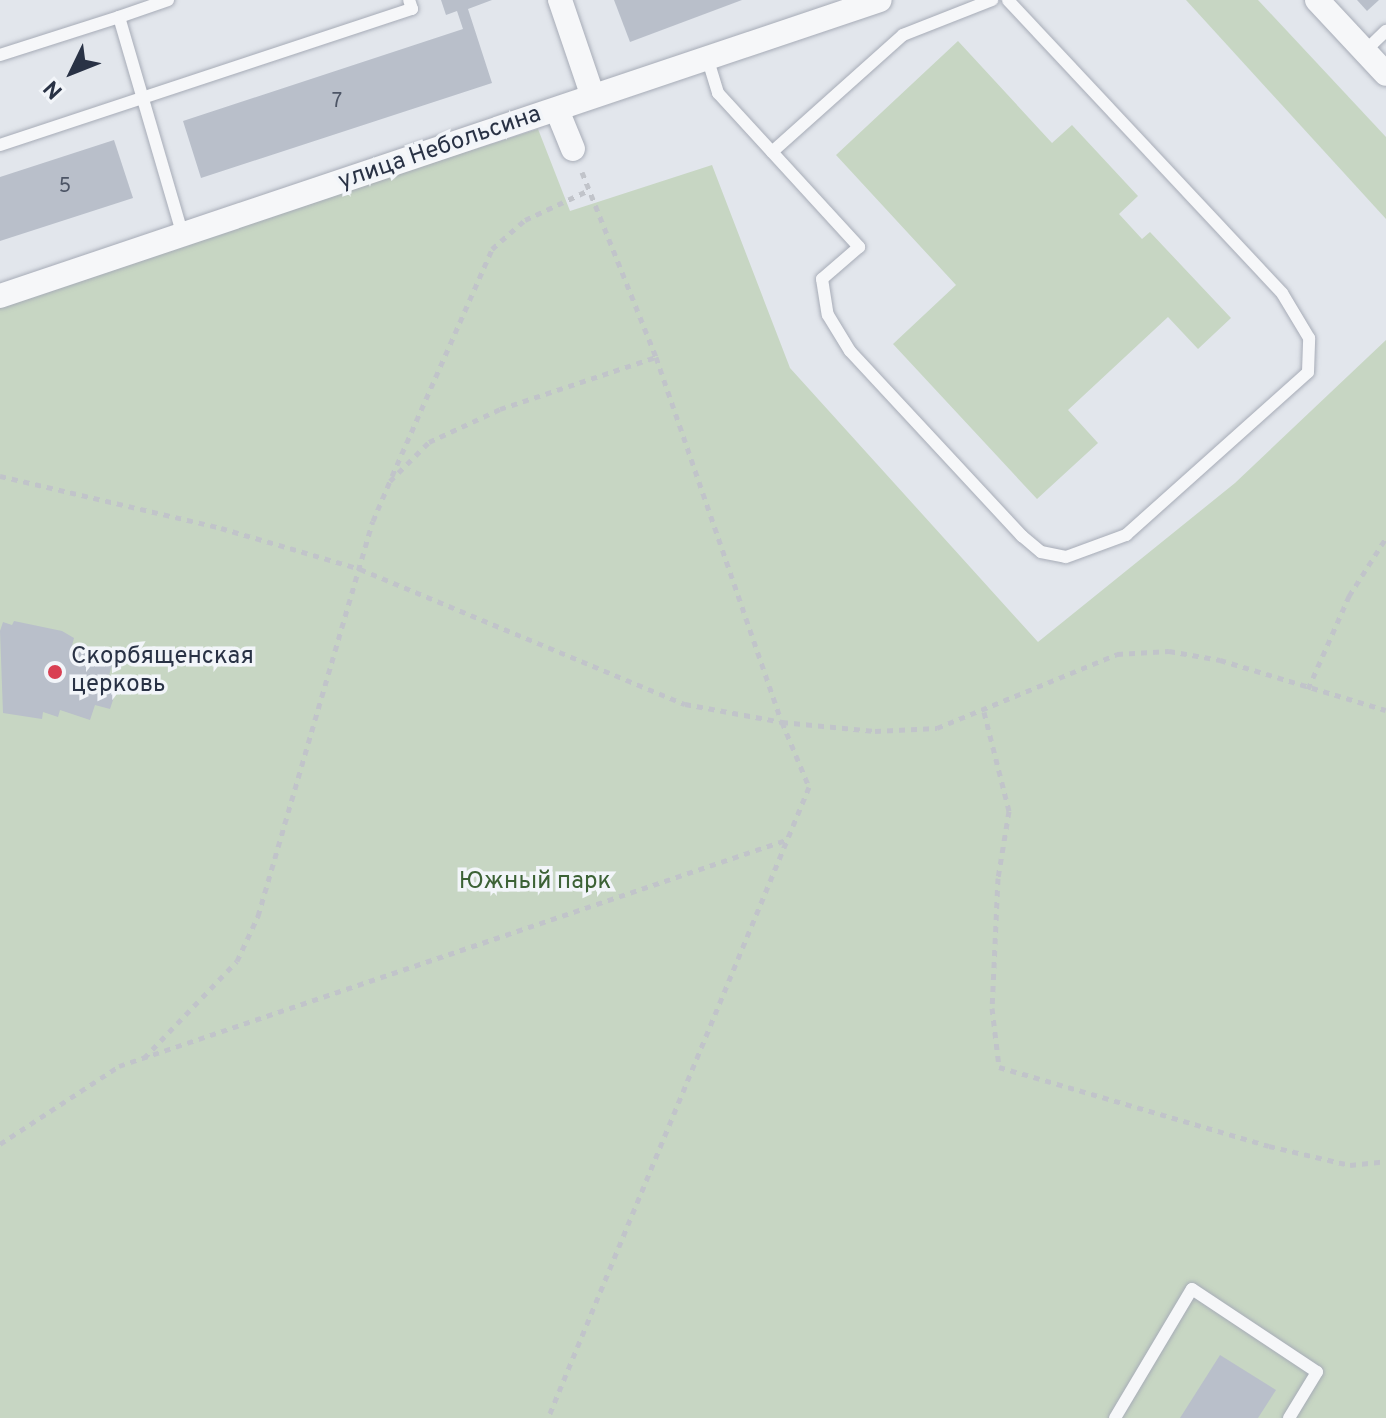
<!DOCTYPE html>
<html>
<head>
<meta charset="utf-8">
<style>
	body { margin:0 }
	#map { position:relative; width:1386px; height:1418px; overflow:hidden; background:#e2e6ec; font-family:Overpass,sans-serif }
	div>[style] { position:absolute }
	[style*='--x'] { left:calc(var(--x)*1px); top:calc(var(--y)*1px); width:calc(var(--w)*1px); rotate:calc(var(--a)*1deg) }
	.green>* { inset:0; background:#c7d6c3 }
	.building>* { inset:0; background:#b9bfca }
	.path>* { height:5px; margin-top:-2.5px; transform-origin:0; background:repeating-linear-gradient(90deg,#c1c4ca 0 6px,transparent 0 12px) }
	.roads { filter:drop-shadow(0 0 2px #a7acb7) drop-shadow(0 0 2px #a7acb7) }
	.lane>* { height:12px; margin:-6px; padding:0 6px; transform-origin:6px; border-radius:6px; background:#f6f7f9 }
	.street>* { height:24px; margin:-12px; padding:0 12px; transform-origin:12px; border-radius:12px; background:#f6f7f9 }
	.dots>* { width:22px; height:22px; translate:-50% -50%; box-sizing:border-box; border:4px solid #f2f5f9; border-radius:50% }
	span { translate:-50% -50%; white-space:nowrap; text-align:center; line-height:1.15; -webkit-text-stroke:7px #f2f5f9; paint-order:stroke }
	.number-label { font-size:20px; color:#4d5566 }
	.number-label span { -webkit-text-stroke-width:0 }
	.street-label { font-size:24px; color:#293245 }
	.poi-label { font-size:24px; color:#293245 }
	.left { translate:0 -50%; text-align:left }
	.park-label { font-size:24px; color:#3c6235 }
	.north { position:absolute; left:32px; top:32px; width:80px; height:80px; -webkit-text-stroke:6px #f2f5f9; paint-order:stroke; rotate:227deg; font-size:22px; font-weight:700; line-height:32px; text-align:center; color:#293245 }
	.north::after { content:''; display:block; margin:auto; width:28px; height:36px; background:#293245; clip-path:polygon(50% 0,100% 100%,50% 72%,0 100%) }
</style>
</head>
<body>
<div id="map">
	<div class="green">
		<div style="clip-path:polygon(1186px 0,1258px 0,1386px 137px,1386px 219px)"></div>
		<div style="clip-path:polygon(958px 41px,1052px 143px,1072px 125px,1138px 196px,1119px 214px,1142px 239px,1150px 232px,1231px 318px,1198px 349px,1168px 317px,1068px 410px,1098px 443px,1037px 499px,893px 344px,956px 285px,836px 155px)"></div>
		<div style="clip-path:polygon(538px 129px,570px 211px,712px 165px,790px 368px,1038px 642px,1235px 483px,1386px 340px,1386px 1418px,0 1418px,0 300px)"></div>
	</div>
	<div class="building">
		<div style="clip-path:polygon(441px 0,492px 0,468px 9px,492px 83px,201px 178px,183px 121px,463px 29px,457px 11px,446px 15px)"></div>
		<div style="clip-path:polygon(614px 0,742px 0,630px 42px)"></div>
		<div style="clip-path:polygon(1357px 0,1379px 0,1367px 11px)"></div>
		<div style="clip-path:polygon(114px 140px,133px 198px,0 241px,0 177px)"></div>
		<div style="clip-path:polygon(14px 621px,62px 631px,74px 638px,72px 646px,87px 651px,84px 657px,112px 665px,108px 679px,119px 682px,110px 709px,95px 705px,90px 720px,60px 710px,58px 717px,43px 712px,42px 719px,3px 713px,0 631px,3px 622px,12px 625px)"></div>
		<div style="clip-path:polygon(1220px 1355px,1276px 1390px,1258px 1418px,1180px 1418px)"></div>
	</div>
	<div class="path">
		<div style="--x:582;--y:172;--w:199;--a:68.2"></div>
		<div style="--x:656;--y:357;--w:386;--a:71"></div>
		<div style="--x:782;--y:722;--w:93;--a:5.5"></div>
		<div style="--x:875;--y:731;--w:62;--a:-2.8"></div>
		<div style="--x:937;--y:728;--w:195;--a:-22.3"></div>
		<div style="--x:1117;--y:654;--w:52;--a:-3.3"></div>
		<div style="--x:1169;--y:651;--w:52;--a:10"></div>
		<div style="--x:1220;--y:660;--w:173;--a:16.8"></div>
		<div style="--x:0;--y:476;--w:227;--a:13.2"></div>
		<div style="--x:221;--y:528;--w:145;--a:16.4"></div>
		<div style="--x:360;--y:569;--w:352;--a:22.6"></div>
		<div style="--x:685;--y:704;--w:99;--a:10.5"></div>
		<div style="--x:782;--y:722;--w:70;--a:67.4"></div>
		<div style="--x:809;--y:787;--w:683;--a:112.47"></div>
		<div style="--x:392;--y:476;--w:248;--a:-66.2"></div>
		<div style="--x:492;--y:249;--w:44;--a:-41.3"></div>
		<div style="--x:525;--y:220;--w:71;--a:-25.1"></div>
		<div style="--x:1308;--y:689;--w:102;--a:-66.2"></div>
		<div style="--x:1349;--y:596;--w:69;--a:-57.5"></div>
		<div style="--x:984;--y:712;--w:102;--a:75.8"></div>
		<div style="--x:1009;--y:811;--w:68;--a:99.3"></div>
		<div style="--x:998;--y:878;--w:130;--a:92.6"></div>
		<div style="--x:992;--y:1008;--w:59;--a:83.2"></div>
		<div style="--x:999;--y:1067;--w:281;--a:16.3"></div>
		<div style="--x:1269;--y:1146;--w:83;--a:13.2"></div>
		<div style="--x:1350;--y:1165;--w:36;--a:-6"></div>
		<div style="--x:144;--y:1058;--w:134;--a:-46.2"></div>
		<div style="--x:237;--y:961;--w:50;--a:-65"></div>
		<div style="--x:258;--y:916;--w:411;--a:-73.8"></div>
		<div style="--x:373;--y:521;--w:43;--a:-67"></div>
		<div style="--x:390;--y:481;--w:55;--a:-45"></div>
		<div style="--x:429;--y:442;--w:78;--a:-24.9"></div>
		<div style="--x:500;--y:409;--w:164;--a:-18.4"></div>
		<div style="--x:0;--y:1144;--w:142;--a:-33.2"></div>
		<div style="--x:119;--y:1066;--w:704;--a:-18.72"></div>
	</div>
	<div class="roads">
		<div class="lane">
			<div style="--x:119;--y:17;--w:52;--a:-19.1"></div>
			<div style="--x:1365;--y:51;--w:29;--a:-44"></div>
			<div style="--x:0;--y:55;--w:125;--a:-17.7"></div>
			<div style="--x:119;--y:17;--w:228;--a:73.7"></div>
			<div style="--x:707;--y:57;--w:38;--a:73"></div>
			<div style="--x:718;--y:93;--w:209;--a:47.5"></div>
			<div style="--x:859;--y:247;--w:49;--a:139.1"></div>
			<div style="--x:822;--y:279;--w:36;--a:81"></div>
			<div style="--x:828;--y:315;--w:42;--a:58.6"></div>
			<div style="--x:850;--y:351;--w:253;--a:47.1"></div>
			<div style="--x:1022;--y:536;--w:25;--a:40"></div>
			<div style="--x:1041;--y:552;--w:25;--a:11"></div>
			<div style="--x:1066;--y:557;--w:64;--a:-20.1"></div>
			<div style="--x:1126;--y:535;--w:244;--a:-41.8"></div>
			<div style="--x:1308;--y:372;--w:34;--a:-88"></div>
			<div style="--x:1309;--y:338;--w:52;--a:-121"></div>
			<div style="--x:1282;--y:293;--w:401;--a:-133.1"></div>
			<div style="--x:0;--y:145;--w:434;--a:-18.3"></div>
			<div style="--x:412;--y:9;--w:9;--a:-108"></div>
			<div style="--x:772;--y:152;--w:176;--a:-41.8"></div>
			<div style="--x:903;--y:35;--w:96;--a:-21.5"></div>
			<div style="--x:1115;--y:1418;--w:150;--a:-59.2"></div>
			<div style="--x:1192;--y:1289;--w:150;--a:33.6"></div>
			<div style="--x:1317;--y:1372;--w:54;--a:121.3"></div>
		</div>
		<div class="street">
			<div style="--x:560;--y:0;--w:99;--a:71.2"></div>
			<div style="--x:1317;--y:0;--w:101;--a:47"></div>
			<div style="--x:557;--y:110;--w:42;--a:67.7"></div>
			<div style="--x:0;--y:296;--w:928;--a:-18.59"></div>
		</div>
	</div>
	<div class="dots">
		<div style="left:55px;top:672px;background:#d93f52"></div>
	</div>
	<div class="number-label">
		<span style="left:337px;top:102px">7</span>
		<span style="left:65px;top:187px">5</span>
	</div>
	<div class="street-label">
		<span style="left:440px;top:149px;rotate:-19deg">улица Небольсина</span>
	</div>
	<div class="poi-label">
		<span class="left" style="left:71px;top:672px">Скорбященская<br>церковь</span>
	</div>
	<div class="park-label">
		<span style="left:535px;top:883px">Южный парк</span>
	</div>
	<div class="north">N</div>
</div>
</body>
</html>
